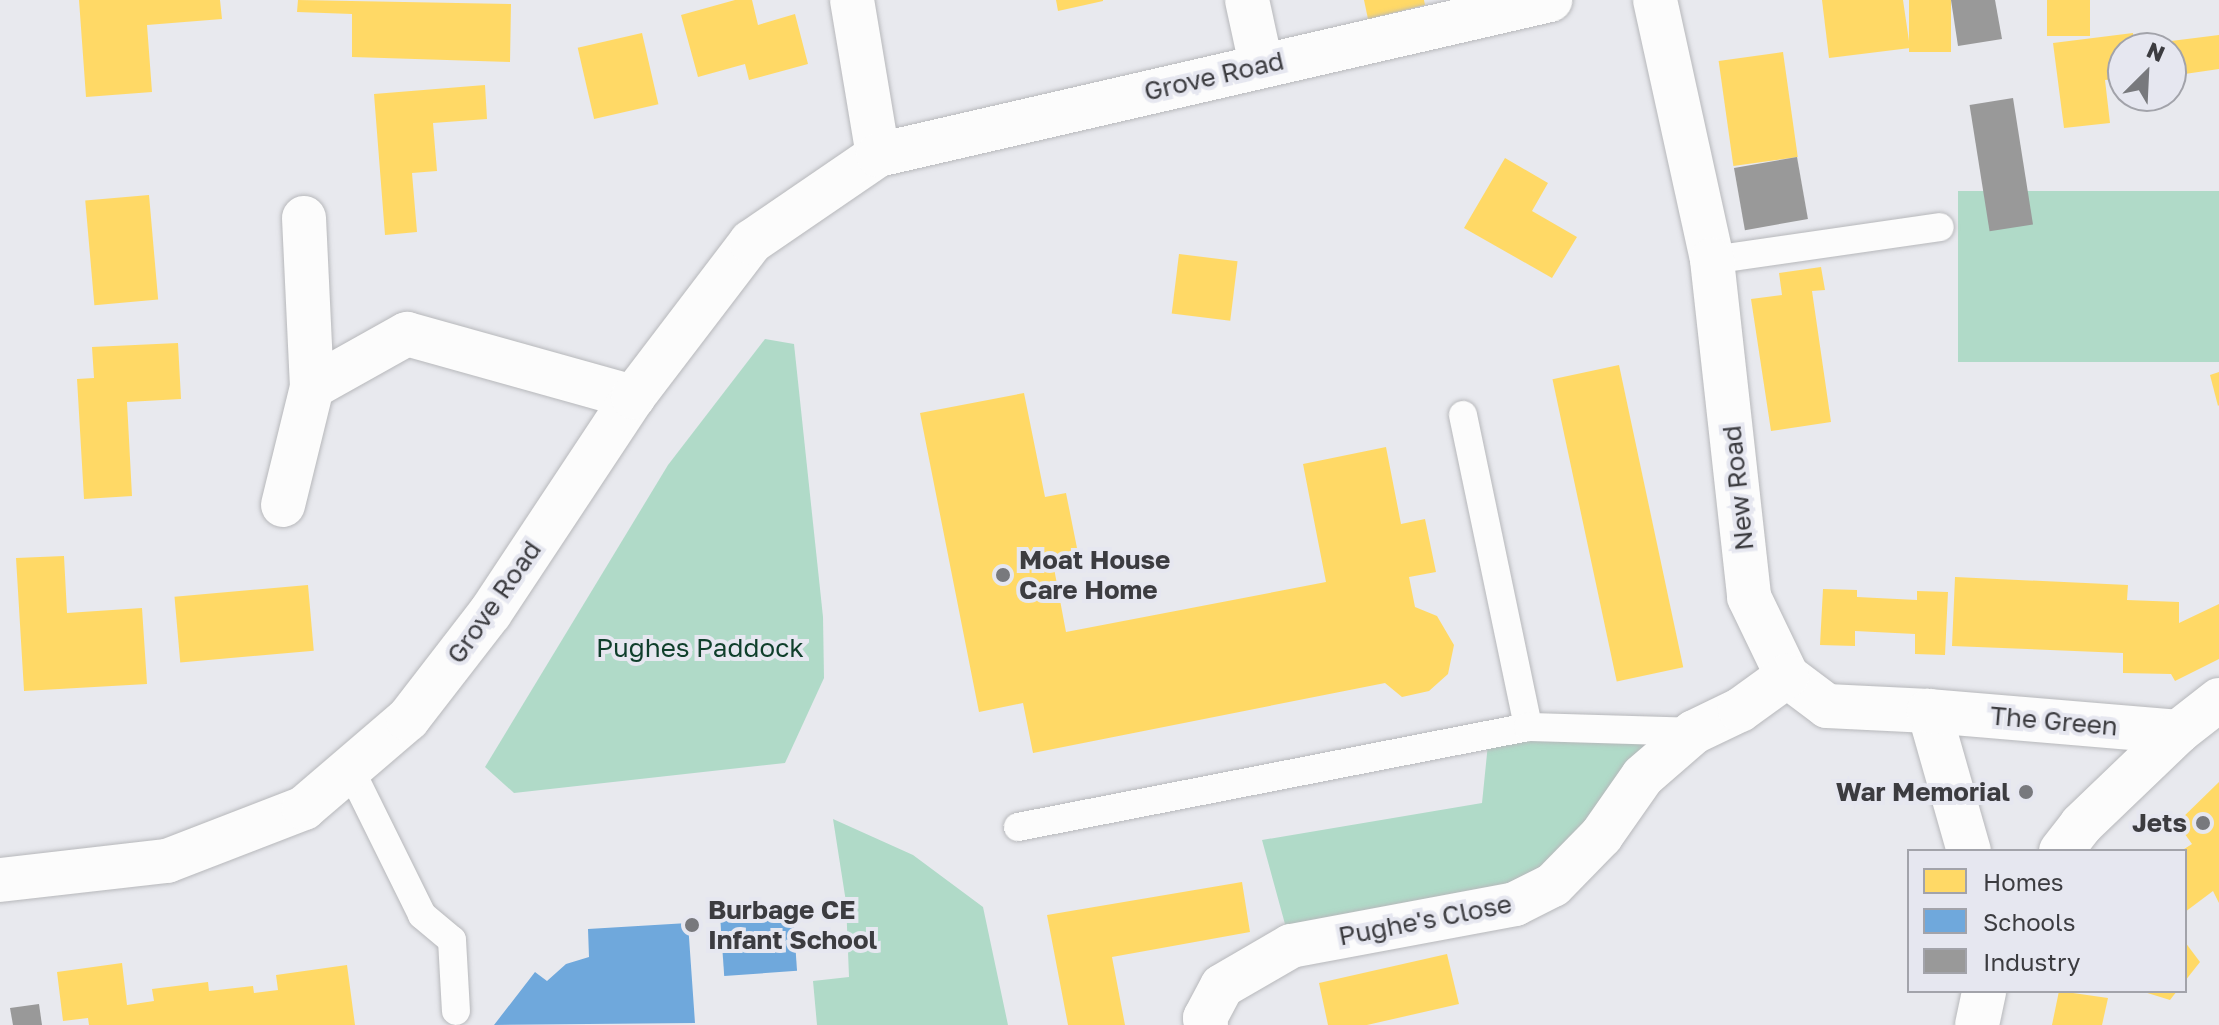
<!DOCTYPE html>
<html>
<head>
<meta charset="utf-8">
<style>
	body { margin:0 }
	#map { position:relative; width:2219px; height:1025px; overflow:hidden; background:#e8e9ee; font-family:"Golos Text",sans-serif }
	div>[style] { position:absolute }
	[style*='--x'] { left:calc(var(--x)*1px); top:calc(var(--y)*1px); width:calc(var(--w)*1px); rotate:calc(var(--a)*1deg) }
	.green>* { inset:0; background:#b0dac8; transform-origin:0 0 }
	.homes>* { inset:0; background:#ffd966; transform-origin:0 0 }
	.schools>* { inset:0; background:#6fa8dc; transform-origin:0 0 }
	.industry>* { inset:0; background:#999; transform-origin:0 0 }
	.roads { filter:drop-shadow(0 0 2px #b7b8bb) drop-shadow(0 0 2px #b7b8bb) }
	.lane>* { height:28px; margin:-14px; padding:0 14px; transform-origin:14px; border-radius:14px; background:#fcfcfc }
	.street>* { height:44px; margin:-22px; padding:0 22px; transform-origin:22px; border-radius:22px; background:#fcfcfc }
	.secondary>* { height:44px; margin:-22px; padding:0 22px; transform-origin:22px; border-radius:22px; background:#fcfcfc }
	.dots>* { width:22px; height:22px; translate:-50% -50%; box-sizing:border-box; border:4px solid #e6e7f0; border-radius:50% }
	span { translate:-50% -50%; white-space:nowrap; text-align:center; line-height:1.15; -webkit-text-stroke:8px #e6e7f0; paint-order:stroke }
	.street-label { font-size:26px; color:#3c3c40 }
	.poi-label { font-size:26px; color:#3c3c40; font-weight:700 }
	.left { translate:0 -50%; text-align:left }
	.right { translate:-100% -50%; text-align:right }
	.park-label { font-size:26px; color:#0f3f2b }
	.legend { position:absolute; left:1907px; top:849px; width:280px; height:144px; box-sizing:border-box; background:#e6e7f0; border:2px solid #a2a3aa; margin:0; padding:10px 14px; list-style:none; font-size:24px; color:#3c3c40 }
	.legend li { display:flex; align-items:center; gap:16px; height:40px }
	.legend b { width:40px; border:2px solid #a2a3aa }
	.north { position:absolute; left:2107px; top:32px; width:80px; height:80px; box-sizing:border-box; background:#e6e7f0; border:2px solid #a2a3aa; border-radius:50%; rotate:24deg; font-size:22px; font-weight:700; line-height:32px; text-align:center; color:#3c3c40 }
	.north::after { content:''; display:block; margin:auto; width:28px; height:36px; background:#78797d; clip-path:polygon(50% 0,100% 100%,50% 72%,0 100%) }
</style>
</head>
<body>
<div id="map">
	<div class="green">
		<div style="left:2219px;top:191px;width:171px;height:261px;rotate:90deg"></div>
		<div style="clip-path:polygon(765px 339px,794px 344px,823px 617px,824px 678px,785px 763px,514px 793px,485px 767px,668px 465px)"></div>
		<div style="clip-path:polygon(1671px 731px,1553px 885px,1291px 946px,1262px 840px,1482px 803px,1489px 734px)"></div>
		<div style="clip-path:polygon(833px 819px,913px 855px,983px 907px,1008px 1025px,817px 1025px,813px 981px,849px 977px,846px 902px)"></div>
	</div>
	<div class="homes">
		<div style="clip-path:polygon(79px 0,220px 0,222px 19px,147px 25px,152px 92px,86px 97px)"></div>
		<div style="clip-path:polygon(298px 0,511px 4px,510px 62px,352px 57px,352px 14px,297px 12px)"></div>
		<div style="clip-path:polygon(735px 0,752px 0,758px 25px,795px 14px,808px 64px,749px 80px,745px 64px,698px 77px,681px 15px)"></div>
		<div style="clip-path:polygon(1056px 0,1103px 0,1103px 1px,1058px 11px)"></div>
		<div style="clip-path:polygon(1364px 0,1424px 0,1425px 5px,1368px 19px)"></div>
		<div style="clip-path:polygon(1822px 0,1903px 0,1910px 48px,1829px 58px)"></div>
		<div style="left:1909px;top:0;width:42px;height:52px"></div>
		<div style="left:2047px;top:0;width:43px;height:36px"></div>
		<div style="left:642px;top:33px;width:73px;height:66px;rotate:77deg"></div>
		<div style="clip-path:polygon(2133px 33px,2134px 48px,2123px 48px,2123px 78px,2105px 80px,2110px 123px,2064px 128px,2053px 43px)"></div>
		<div style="clip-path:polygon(2219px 35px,2219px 69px,2171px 76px,2171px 48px,2164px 48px,2163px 42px)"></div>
		<div style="left:1783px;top:52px;width:106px;height:65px;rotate:82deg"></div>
		<div style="clip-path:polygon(485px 85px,487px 119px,433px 123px,437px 171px,412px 173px,417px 232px,385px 235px,374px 94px)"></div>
		<div style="clip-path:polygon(1505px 158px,1548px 183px,1532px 211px,1577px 237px,1552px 278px,1464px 228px)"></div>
		<div style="left:149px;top:195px;width:105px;height:64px;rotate:85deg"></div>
		<div style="left:1179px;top:254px;width:59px;height:60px;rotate:7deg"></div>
		<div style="clip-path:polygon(1821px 267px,1825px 290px,1812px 291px,1831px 422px,1771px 431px,1751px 299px,1782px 295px,1779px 273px)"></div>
		<div style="clip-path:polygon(178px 343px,181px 399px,127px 402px,132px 496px,84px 499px,77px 379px,94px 378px,92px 347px)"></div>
		<div style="left:1619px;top:365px;width:309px;height:68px;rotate:78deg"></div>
		<div style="clip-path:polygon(2219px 372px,2219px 405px,2218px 406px,2210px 375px)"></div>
		<div style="clip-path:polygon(1024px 393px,1045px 497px,1066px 493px,1079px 558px,1053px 563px,1066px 632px,1326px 582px,1303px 464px,1386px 447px,1401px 524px,1425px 519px,1436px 572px,1409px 577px,1415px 607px,1437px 616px,1454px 645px,1448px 674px,1429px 691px,1402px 697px,1385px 683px,1033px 753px,1023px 703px,979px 712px,920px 413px)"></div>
		<div style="clip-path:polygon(64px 556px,67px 613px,142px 608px,147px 684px,24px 691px,16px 558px)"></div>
		<div style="clip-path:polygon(1955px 577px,2128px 585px,2127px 600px,2179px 602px,2179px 623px,2219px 604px,2219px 659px,2175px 681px,2171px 674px,2123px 673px,2123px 653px,1952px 646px)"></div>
		<div style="left:308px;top:585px;width:66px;height:134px;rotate:85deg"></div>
		<div style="clip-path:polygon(1823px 589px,1857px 590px,1857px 597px,1917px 600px,1917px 591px,1948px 592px,1945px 655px,1915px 654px,1915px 634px,1855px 631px,1855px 646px,1820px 645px)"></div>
		<div style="clip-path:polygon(2219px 782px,2219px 903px,2213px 891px,2185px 912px,2185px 851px,2181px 851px,2192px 844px,2177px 823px)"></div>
		<div style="clip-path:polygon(1242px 882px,1250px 932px,1112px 957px,1125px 1025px,1068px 1025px,1047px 915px)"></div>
		<div style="clip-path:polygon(2185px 942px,2200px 962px,2185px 981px)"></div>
		<div style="clip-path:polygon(1447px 954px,1459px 1004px,1367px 1025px,1328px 1025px,1319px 983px)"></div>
		<div style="clip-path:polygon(122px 963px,127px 1005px,154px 1001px,152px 989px,208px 982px,209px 991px,253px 986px,254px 993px,278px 990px,276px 975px,347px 965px,355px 1025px,89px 1025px,88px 1018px,63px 1021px,57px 972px)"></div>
		<div style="clip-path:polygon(2059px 991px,2108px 998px,2102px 1025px,2052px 1025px)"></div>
		<div style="clip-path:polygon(2141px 991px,2177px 991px,2170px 1000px)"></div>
	</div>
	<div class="schools">
		<div style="left:793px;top:913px;width:58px;height:73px;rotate:86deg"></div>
		<div style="clip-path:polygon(688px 923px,695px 1023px,494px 1025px,535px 972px,547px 981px,566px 964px,589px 957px,588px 929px)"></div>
	</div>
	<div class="industry">
		<div style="clip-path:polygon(1951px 0,1995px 0,2002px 39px,1958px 46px)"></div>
		<div style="left:2013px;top:98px;width:128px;height:44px;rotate:81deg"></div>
		<div style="left:1797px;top:157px;width:63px;height:64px;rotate:80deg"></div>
		<div style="clip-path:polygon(39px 1004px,42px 1025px,13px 1025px,10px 1008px)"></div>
	</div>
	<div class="roads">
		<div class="lane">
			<div style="--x:1712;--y:260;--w:230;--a:-8.2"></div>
			<div style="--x:1463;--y:415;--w:319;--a:78.2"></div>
			<div style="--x:350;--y:769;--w:163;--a:63.7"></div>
			<div style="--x:422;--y:915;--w:39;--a:40"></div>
			<div style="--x:452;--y:940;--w:71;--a:86.8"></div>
			<div style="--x:1018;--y:827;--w:520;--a:-11.09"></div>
			<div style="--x:1528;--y:727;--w:166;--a:1.7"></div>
		</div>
		<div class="street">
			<div style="--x:852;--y:0;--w:157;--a:80.5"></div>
			<div style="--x:1247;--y:0;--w:66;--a:77.7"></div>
			<div style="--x:1655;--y:0;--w:266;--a:77.6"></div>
			<div style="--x:1712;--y:260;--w:339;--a:83.7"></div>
			<div style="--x:1749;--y:597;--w:88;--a:64.3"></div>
			<div style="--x:1787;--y:676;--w:50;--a:36.9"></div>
			<div style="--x:1827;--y:706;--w:102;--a:2.8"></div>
			<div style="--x:1929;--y:711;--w:146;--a:74.1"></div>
			<div style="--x:304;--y:218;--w:169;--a:87.3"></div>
			<div style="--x:283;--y:505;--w:122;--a:-76.2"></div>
			<div style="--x:312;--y:387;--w:109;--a:-29.2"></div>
			<div style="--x:407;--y:334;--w:235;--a:15.6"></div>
			<div style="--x:1929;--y:711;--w:250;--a:4.8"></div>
			<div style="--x:0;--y:880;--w:168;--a:-6.5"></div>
			<div style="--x:167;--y:861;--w:147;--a:-21.1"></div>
			<div style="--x:304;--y:808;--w:137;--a:-40.6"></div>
			<div style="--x:408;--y:719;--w:134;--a:-52.3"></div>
			<div style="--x:490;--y:613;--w:259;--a:-56.5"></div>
			<div style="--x:633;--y:397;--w:195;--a:-52.7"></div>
			<div style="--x:751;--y:242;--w:154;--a:-34.4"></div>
			<div style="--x:878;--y:155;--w:690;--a:-12.99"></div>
			<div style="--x:1206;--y:1025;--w:7;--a:-98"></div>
			<div style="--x:1205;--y:1018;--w:36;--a:-62"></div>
			<div style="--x:1222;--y:986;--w:80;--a:-30.1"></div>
			<div style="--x:1291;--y:946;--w:228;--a:-10.6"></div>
			<div style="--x:1515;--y:904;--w:42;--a:-26.6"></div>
			<div style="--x:1553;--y:885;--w:69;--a:-45.6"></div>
			<div style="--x:1601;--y:836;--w:73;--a:-55"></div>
			<div style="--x:1643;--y:776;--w:67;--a:-40.8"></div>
			<div style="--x:1694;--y:732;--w:51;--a:-25.6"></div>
			<div style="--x:1740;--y:710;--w:58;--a:-35.9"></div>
		</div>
		<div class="secondary">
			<div style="--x:2061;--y:851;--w:33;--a:-52"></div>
			<div style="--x:2081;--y:825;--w:134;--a:-43.8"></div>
			<div style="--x:2178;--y:732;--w:52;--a:-38"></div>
			<div style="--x:1977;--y:1025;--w:35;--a:-78"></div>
		</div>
	</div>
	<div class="dots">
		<div style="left:1003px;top:575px;background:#78797d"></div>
		<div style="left:2026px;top:792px;background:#78797d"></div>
		<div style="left:2203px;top:823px;background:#78797d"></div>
		<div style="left:692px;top:925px;background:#78797d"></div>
	</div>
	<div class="street-label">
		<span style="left:1214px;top:76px;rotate:-13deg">Grove Road</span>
		<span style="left:1738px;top:488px;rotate:-96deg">New Road</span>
		<span style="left:494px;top:602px;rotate:-55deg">Grove Road</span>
		<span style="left:2054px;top:721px;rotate:5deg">The Green</span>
		<span style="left:1425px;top:920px;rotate:-11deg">Pughe's Close</span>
	</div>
	<div class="poi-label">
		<span class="left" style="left:1019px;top:575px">Moat House<br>Care Home</span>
		<span class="right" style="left:2010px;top:792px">War Memorial</span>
		<span class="right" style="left:2187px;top:823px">Jets</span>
		<span class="left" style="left:708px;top:925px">Burbage CE<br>Infant School</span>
	</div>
	<div class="park-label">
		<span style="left:700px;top:648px">Pughes Paddock</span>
	</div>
	<ul class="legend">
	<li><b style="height:22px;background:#ffd966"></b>Homes</li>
	<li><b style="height:22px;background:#6fa8dc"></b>Schools</li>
	<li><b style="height:22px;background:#999"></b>Industry</li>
	</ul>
	<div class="north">N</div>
</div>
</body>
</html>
